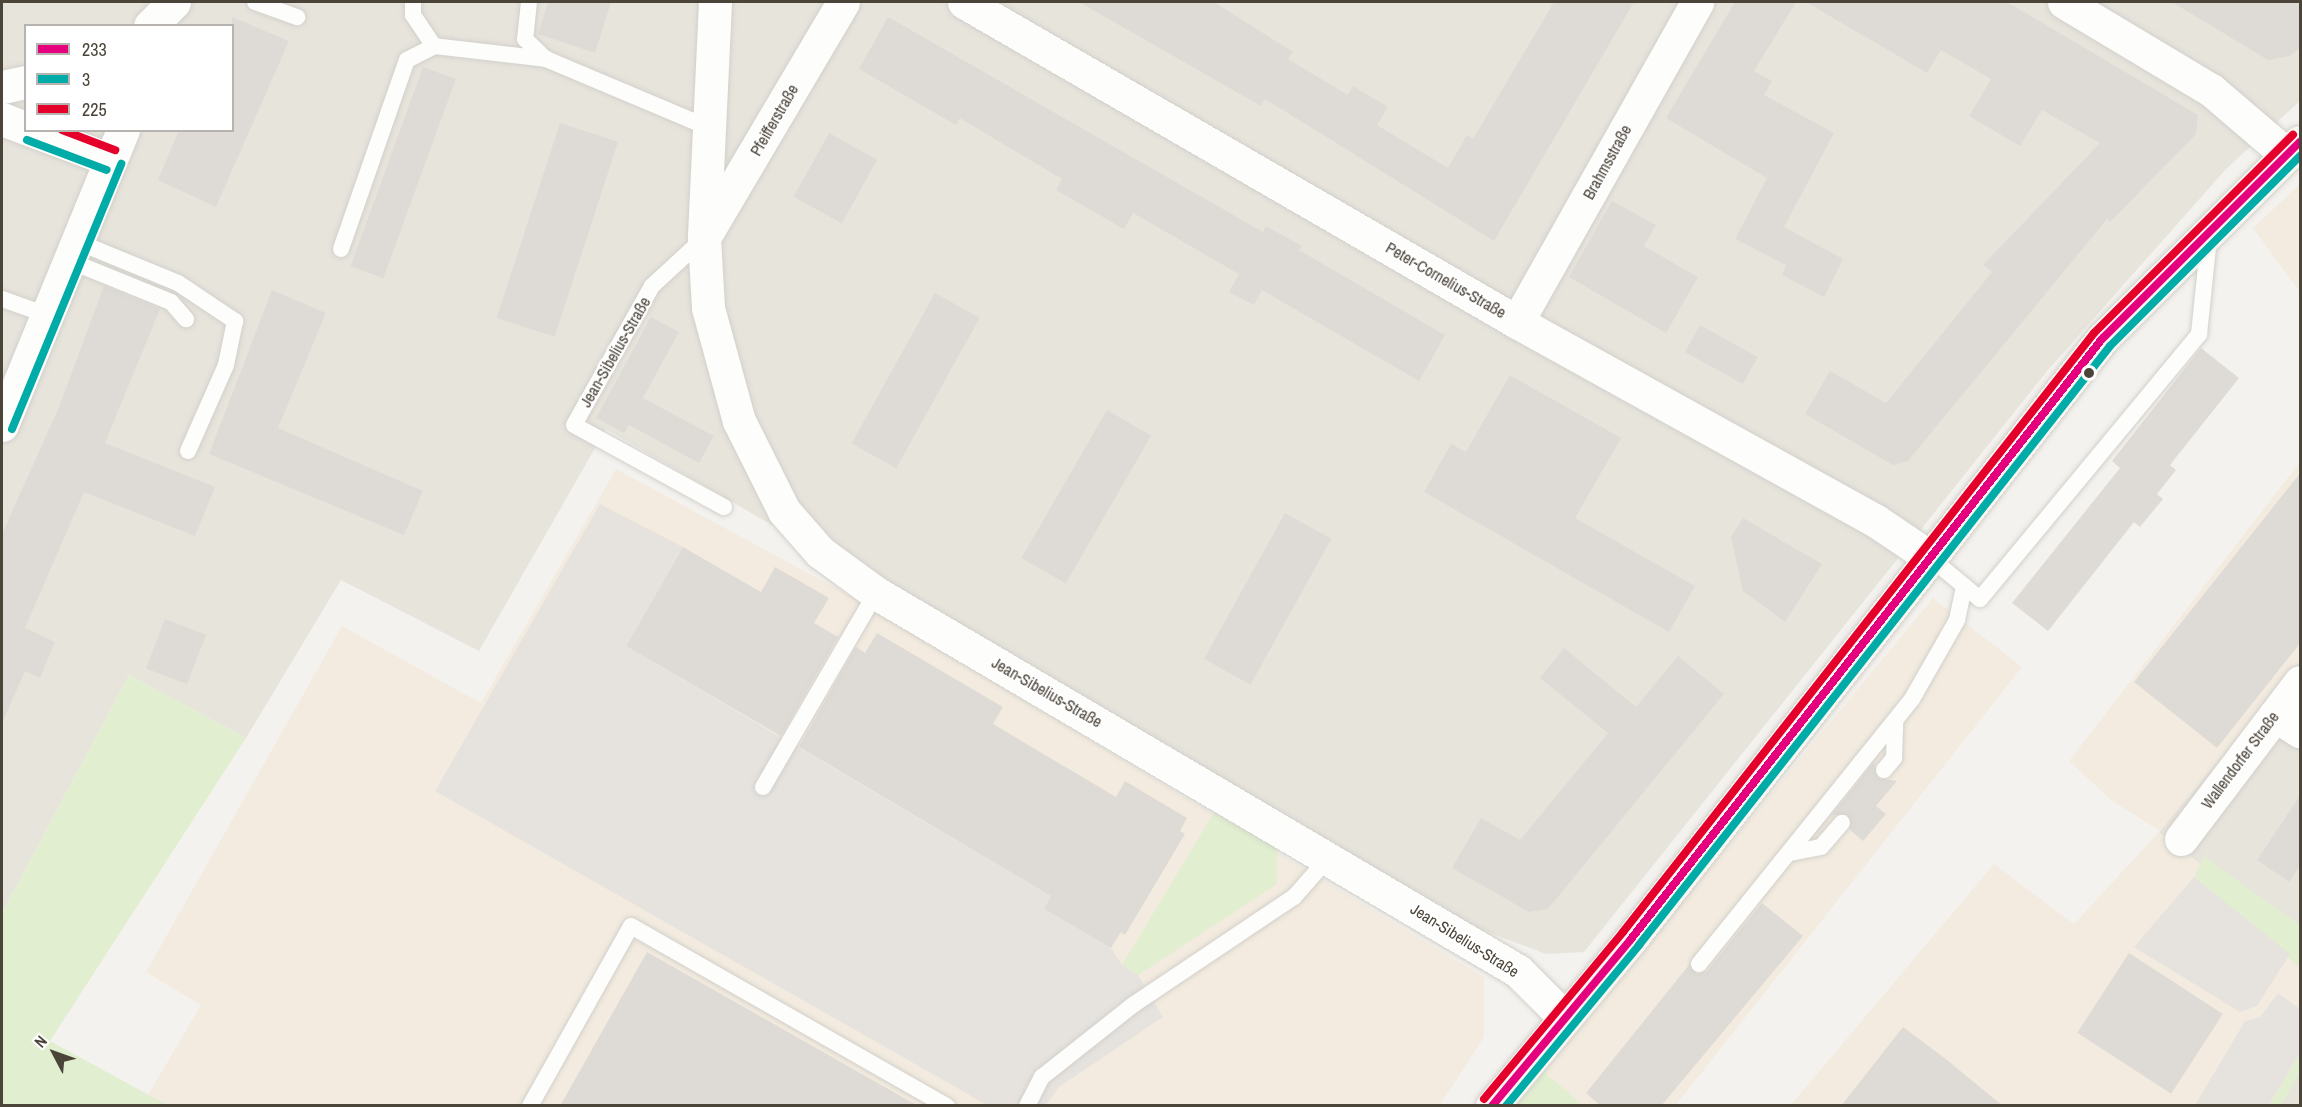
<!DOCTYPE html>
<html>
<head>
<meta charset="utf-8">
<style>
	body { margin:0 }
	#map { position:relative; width:2302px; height:1107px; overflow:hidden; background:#f4f2ee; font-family:"Archivo Narrow",sans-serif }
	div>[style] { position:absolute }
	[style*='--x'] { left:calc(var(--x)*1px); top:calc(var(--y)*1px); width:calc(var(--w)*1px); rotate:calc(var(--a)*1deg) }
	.residential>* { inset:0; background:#e7e4dc }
	.commercial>* { inset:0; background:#f3ebdf }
	.green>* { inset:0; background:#e1eecf }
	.parking>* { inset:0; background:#e6e3df }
	.building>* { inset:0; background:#dedbd6; transform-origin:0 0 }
	.roads { filter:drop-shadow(0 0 2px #d2d0cb) drop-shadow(0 0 2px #d2d0cb) }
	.lane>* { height:16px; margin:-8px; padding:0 8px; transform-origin:8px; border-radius:8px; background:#fdfdfc }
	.street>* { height:33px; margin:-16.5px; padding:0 16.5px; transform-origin:16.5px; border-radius:16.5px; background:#fdfdfc }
	.secondary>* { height:33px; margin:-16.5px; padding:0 16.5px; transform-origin:16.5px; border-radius:16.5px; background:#f7f6f1 }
	.bus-1>* { height:8px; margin:-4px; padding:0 4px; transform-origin:4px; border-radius:4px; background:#e5007d }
	.bus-2>* { height:8px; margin:-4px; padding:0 4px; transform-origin:4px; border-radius:4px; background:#00aba8 }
	.bus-3>* { height:8px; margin:-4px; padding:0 4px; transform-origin:4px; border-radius:4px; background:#e4002b }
	.dots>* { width:16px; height:16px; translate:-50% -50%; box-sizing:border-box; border:3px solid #fff; border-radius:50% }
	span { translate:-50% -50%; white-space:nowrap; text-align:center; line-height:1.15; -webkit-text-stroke:4.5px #fff; paint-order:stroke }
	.street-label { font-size:16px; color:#4b4439 }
	.frame { position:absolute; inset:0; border:3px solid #4b4439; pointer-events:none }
	.legend { position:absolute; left:24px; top:24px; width:210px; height:108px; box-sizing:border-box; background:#fff; border:2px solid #b7b4b0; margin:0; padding:8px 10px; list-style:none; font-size:18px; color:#4b4439 }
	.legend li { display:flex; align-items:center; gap:12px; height:30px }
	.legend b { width:30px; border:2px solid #b7b4b0 }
	.north { position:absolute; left:24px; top:1023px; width:60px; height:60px; -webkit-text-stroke:4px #fff; paint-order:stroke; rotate:311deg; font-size:16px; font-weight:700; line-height:24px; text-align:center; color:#4b4439 }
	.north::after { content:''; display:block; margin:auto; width:21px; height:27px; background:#4b4439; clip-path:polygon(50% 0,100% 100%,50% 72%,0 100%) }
</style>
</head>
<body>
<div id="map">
	<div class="residential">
		<div style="clip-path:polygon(evenodd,2px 2px,2300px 2px,2300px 101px,2226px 169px,2048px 370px,1584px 952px,1546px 954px,1453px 919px,606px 429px,479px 651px,341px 580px,246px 738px,129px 675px,2px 913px,2px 2px,26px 26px,232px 26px,232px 130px,26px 130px,26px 26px)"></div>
		<div style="clip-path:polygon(2300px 662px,2300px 942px,2159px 832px)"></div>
		<div style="clip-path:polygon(2300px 1065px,2300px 1105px,2277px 1105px)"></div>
	</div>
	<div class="commercial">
		<div style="clip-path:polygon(2300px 184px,2300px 292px,2253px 228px)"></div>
		<div style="clip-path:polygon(2300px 462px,2300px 662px,2160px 831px,2111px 800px,2069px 761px)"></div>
		<div style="clip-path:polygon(616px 469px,856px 599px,1484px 977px,1484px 1037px,1440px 1105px,167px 1106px,148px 1095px,201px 1005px,146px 972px,342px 626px,481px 703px)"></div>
		<div style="clip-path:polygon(1933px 598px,2022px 667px,1676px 1105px,1582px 1105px,1542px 1071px)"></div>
		<div style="clip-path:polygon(2159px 832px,2300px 942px,2300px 1065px,2277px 1105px,1790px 1106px,1994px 864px,2074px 924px)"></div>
	</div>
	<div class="green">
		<div style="clip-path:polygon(129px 675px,246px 738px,50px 1041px,167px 1105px,2px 1105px,2px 913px)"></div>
		<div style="clip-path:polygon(1215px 811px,1277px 848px,1277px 884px,1138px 975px,1122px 965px)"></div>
		<div style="clip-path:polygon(2204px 857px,2300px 925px,2300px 968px,2194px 877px)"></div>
		<div style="clip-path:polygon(2300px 1053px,2300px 1072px,2281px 1105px,2269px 1106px)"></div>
		<div style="clip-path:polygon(1542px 1071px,1567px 1091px,1582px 1105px,1516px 1106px)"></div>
	</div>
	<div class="parking">
		<div style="clip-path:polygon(600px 504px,683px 547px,626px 646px,1051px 896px,1044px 909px,1111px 948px,1122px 965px,1138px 975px,1163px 1017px,1059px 1087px,1046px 1105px,987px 1105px,435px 791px)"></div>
		<div style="clip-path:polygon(2194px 877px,2290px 954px,2257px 1006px,2240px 1012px,2134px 947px)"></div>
		<div style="clip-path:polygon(2278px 993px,2300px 1009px,2300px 1053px,2269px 1105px,2195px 1105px,2245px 1021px,2260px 1017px)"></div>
	</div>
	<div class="building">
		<div style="clip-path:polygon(548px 2px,611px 2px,595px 53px,538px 34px)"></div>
		<div style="clip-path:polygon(1079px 2px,1214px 2px,1293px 52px,1288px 59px,1348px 95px,1353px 86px,1388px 107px,1377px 125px,1448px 168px,1467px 135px,1473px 139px,1554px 2px,1634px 2px,1494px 241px,1265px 99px,1261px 106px)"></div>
		<div style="clip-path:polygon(1735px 2px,1796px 2px,1754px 71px,1772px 81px,1764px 95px,1834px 133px,1784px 227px,1843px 259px,1824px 297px,1782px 275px,1786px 265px,1735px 239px,1767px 178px,1666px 118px)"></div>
		<div style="clip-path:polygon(1806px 2px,2007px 2px,2198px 115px,2196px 134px,2110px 222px,2107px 219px,1908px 461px,1893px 465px,1805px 414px,1830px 371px,1886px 403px,1992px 272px,1983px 265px,2100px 143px,2042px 110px,2020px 146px,1969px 116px,1991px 79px,1941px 50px,1927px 73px)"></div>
		<div style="clip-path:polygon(2172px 2px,2301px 2px,2301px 47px,2290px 56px,2268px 60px)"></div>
		<div style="clip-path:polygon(232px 17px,289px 41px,216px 207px,158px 180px,179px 130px,232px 130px)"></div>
		<div style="clip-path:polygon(888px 17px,1263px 232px,1266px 226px,1302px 246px,1299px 250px,1445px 335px,1419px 381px,1262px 290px,1254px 305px,1229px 292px,1239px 274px,1133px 213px,1124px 229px,1056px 190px,1062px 179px,960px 118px,956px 125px,859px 69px)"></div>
		<div style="left:423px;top:67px;width:35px;height:212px;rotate:20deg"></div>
		<div style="left:560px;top:123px;width:61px;height:205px;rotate:18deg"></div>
		<div style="left:829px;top:133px;width:55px;height:73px;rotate:29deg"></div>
		<div style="clip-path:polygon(1612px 201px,1656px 225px,1644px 246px,1698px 277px,1666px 333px,1569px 277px)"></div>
		<div style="clip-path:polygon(104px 286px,160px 309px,105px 443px,215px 487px,195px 536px,84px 492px,25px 628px,55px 642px,40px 678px,25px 671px,2px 723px,2px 534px,59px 407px)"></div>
		<div style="clip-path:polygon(272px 290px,326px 313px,278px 428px,423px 491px,404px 535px,209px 454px)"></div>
		<div style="left:935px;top:293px;width:51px;height:172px;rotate:29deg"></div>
		<div style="clip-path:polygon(651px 317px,679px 332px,643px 398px,714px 436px,699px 463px,629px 425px,624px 433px,596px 418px)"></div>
		<div style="left:1700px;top:325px;width:66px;height:31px;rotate:29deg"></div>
		<div style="clip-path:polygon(2201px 348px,2239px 378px,2170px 465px,2176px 470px,2157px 494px,2163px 499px,2140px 527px,2134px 522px,2048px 631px,2012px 603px,2120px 468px,2112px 461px)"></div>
		<div style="clip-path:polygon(1510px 375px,1621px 438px,1575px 518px,1695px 586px,1669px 632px,1424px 492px,1451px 444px,1466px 452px)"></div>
		<div style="left:1107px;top:410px;width:51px;height:171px;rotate:30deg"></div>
		<div style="clip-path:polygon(2301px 472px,2301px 642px,2217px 748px,2134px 682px)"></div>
		<div style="left:1285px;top:513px;width:53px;height:167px;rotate:29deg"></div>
		<div style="clip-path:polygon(1743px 518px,1822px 564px,1785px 622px,1743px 591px,1731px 537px)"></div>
		<div style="clip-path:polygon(683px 547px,761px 592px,775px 567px,829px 598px,814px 623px,838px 637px,781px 736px,626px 646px)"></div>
		<div style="left:165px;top:619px;width:44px;height:53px;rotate:21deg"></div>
		<div style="clip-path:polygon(877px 633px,1003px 707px,993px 724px,1116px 797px,1125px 781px,1187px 818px,1180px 831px,1185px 834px,1125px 935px,1121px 932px,1111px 948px,1044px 909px,1051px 896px,799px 747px,856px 647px,865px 653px)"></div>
		<div style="clip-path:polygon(1564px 648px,1636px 707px,1678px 656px,1724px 694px,1548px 909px,1529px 912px,1452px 868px,1481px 818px,1520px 840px,1608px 733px,1540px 678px)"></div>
		<div style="clip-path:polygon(1874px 762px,1878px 778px,1897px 781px,1876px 806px,1886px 814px,1863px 841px,1850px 830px,1848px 815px,1832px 815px)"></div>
		<div style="clip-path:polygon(2301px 794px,2301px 864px,2289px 882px,2257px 860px)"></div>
		<div style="clip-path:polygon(1762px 903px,1803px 936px,1661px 1106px,1601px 1106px,1586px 1093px,1689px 965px,1697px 974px,1707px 971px)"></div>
		<div style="clip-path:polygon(647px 952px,918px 1106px,560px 1106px)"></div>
		<div style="left:2129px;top:953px;width:112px;height:95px;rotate:33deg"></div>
		<div style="clip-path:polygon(1903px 1027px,1947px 1060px,2003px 1106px,1841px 1106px)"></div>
	</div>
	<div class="roads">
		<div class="lane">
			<div style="--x:255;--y:2;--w:45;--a:19.7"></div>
			<div style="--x:413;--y:2;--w:13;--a:90"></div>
			<div style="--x:413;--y:15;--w:37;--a:56"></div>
			<div style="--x:529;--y:2;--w:37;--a:96"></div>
			<div style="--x:525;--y:39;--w:29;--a:44"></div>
			<div style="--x:546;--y:59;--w:177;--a:22.9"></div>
			<div style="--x:704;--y:238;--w:71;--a:137.3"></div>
			<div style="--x:652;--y:286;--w:159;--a:119.3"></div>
			<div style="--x:574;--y:425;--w:171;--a:28.7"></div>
			<div style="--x:78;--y:242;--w:108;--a:22.3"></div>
			<div style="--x:178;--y:283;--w:69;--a:33.7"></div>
			<div style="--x:235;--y:321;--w:45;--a:101.6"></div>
			<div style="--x:226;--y:365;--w:94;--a:113.8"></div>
			<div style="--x:341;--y:249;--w:200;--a:-70.8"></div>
			<div style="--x:407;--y:60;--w:30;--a:-27"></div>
			<div style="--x:434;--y:46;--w:113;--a:6.6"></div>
			<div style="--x:70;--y:261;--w:109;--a:22.1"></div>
			<div style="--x:171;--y:302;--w:23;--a:49"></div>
			<div style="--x:2;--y:299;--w:48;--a:19.6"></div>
			<div style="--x:1928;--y:556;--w:67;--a:39.6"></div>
			<div style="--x:1980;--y:599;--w:344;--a:-50.4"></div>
			<div style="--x:2199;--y:334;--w:98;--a:-84.1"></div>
			<div style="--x:1884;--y:770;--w:16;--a:-50"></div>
			<div style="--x:1894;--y:758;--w:35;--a:-88"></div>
			<div style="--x:763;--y:787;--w:225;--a:-59.8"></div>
			<div style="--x:1790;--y:853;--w:32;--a:-11"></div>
			<div style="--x:1821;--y:847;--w:32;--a:-49"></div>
			<div style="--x:1699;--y:964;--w:340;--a:-51.2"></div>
			<div style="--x:1912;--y:699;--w:91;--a:-60.3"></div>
			<div style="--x:1957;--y:620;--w:35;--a:-78"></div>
			<div style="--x:530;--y:1106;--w:206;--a:-60.7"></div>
			<div style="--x:631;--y:926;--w:364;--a:29.7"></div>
			<div style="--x:1027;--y:1106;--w:33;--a:-63"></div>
			<div style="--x:1042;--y:1077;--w:116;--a:-38.4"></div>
			<div style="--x:1133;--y:1005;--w:194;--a:-33.9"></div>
			<div style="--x:1294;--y:897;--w:55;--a:-48.7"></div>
		</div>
		<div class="street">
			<div style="--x:715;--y:2;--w:236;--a:92.7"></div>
			<div style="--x:704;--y:238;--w:70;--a:86.7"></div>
			<div style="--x:708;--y:308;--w:117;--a:74.7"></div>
			<div style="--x:739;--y:421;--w:101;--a:63.4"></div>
			<div style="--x:784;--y:511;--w:55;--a:48.7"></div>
			<div style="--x:820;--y:552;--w:69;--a:36.2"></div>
			<div style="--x:876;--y:593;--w:745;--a:30.49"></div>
			<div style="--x:1518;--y:971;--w:62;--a:45"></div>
			<div style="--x:964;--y:2;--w:639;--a:30.06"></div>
			<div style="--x:1517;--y:322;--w:410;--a:29"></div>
			<div style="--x:1876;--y:521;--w:63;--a:33.9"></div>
			<div style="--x:2064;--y:2;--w:171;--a:30.9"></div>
			<div style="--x:2211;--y:90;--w:100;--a:40.5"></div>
			<div style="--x:150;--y:26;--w:34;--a:-45"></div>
			<div style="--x:2;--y:87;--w:25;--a:-12"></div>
			<div style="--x:2;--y:119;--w:26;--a:21"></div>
			<div style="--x:31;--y:130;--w:85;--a:20.6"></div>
			<div style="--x:706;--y:234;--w:269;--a:-59.4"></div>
			<div style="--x:1517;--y:322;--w:367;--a:-60.6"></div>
			<div style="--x:2;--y:425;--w:319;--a:-67.7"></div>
			<div style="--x:2275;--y:715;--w:30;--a:33"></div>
			<div style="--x:2181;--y:839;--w:197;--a:-52.8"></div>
		</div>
		<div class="secondary">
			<div style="--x:1492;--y:1106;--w:217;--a:-50.2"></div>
			<div style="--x:1631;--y:939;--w:763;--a:-51.87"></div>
			<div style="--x:2102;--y:339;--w:279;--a:-44.9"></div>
		</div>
	</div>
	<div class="bus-1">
		<div style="--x:1492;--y:1106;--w:217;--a:-50.2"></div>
		<div style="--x:1631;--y:939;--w:763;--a:-51.87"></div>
		<div style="--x:2102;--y:339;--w:279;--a:-44.9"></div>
	</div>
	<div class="bus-2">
		<div style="--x:27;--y:140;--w:85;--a:20.6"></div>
		<div style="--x:12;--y:429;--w:287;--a:-67.6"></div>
		<div style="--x:1506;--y:1106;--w:209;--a:-50.4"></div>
		<div style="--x:1639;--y:945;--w:762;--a:-51.82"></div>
		<div style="--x:2110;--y:346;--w:269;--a:-45"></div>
	</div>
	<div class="bus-3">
		<div style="--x:62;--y:130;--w:57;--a:20.7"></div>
		<div style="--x:1484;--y:1099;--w:217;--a:-50.2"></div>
		<div style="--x:1623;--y:932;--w:762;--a:-51.82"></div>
		<div style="--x:2094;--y:333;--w:281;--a:-44.9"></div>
	</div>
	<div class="dots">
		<div style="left:2089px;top:373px;background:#4b4439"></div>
	</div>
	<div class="street-label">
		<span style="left:774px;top:120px;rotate:-60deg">Pfeifferstraße</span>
		<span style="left:1607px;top:162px;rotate:-61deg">Brahmsstraße</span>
		<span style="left:1446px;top:280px;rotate:30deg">Peter-Cornelius-Straße</span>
		<span style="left:615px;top:352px;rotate:-60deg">Jean-Sibelius-Straße</span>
		<span style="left:1047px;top:692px;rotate:30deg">Jean-Sibelius-Straße</span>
		<span style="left:2240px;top:760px;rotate:-53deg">Wallendorfer Straße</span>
		<span style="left:1465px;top:940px;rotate:32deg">Jean-Sibelius-Straße</span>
	</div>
	<div class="frame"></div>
	<ul class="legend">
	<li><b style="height:8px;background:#e5007d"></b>233</li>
	<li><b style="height:8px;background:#00aba8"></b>3</li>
	<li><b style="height:8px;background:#e4002b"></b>225</li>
	</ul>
	<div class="north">N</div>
</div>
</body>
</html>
